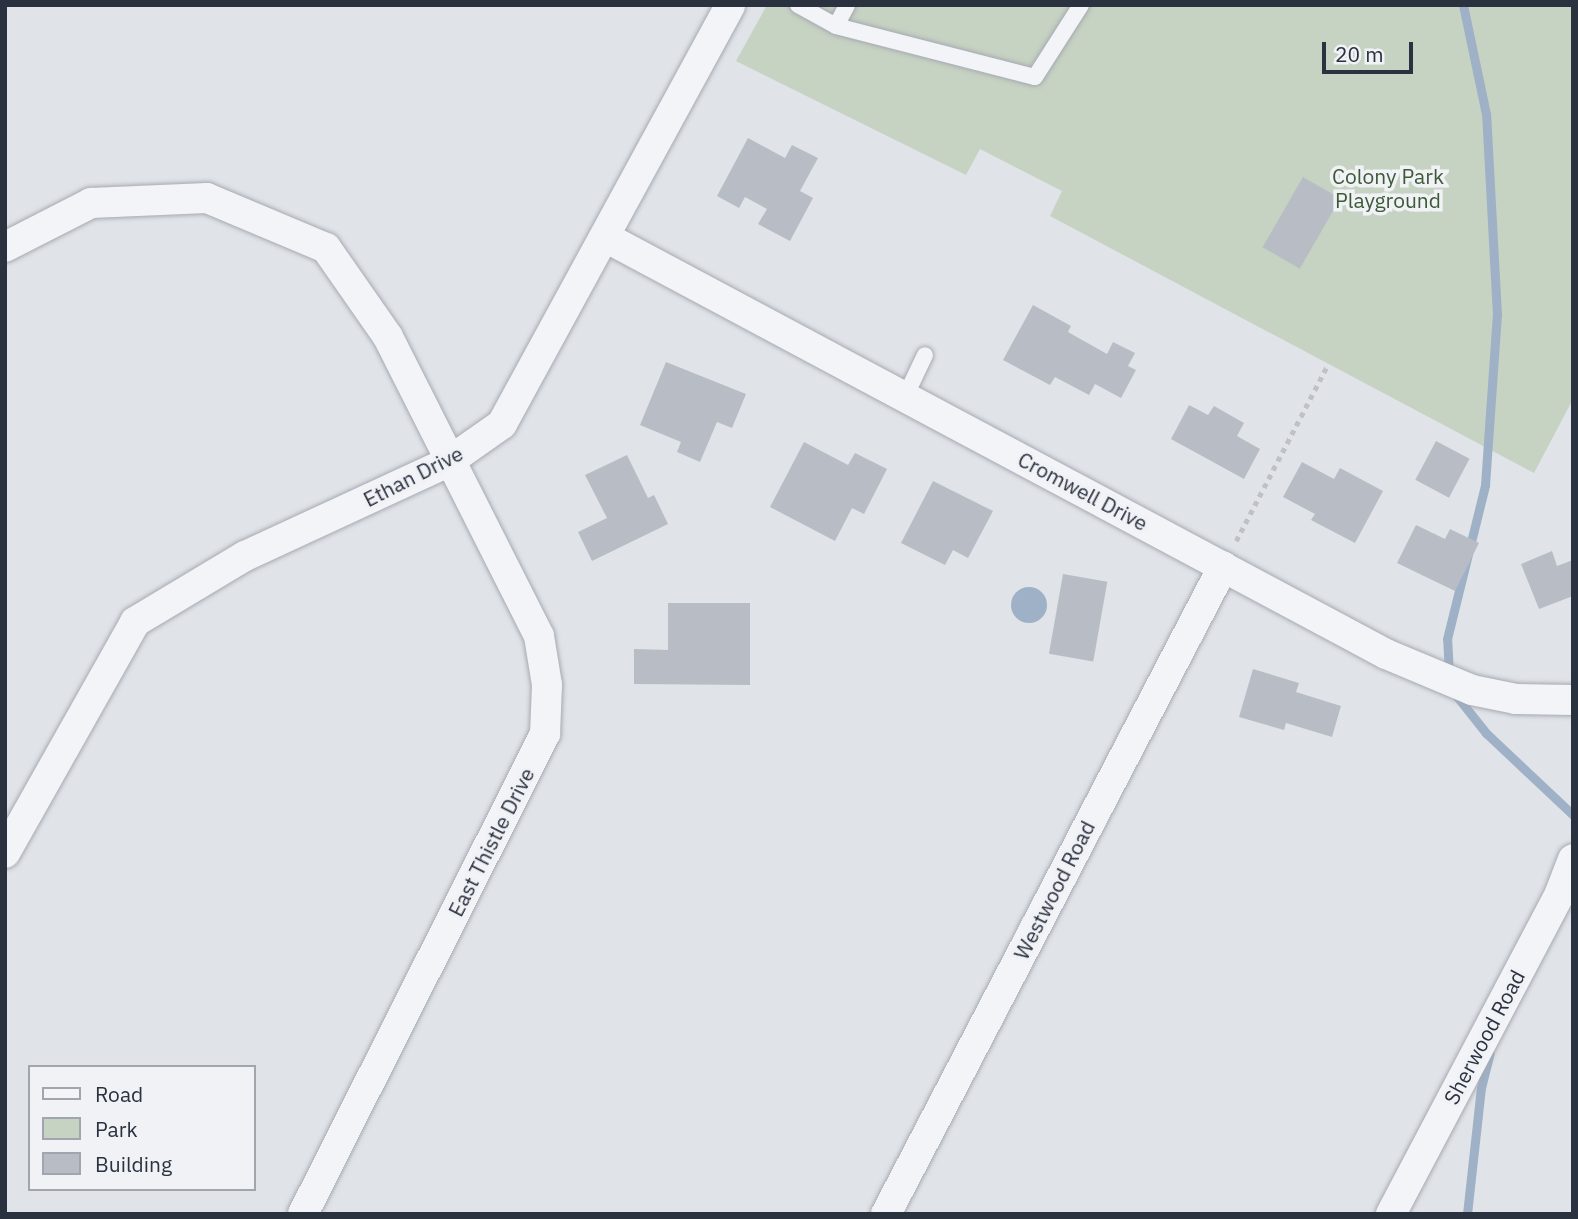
<!DOCTYPE html>
<html>
<head>
<meta charset="utf-8">
<style>
	body { margin:0 }
	#map { position:relative; width:1578px; height:1219px; overflow:hidden; background:#e0e3e8; font-family:"IBM Plex Sans",sans-serif }
	div>[style] { position:absolute }
	[style*='--x'] { left:calc(var(--x)*1px); top:calc(var(--y)*1px); width:calc(var(--w)*1px); rotate:calc(var(--a)*1deg) }
	.green>* { inset:0; background:#c6d2c2 }
	.water>* { inset:0; background:#9eb1c6 }
	.round { border-radius:50% }
	.stream>* { height:9px; margin:-4.5px; padding:0 4.5px; transform-origin:4.5px; border-radius:4.5px; background:#9eb1c6 }
	.building>* { inset:0; background:#b8bdc5; transform-origin:0 0 }
	.path>* { height:4.5px; margin-top:-2.25px; transform-origin:0; background:repeating-linear-gradient(90deg,#bfc1c7 0 5px,transparent 0 10px) }
	.roads { filter:drop-shadow(0 0 2px #a6aab2) drop-shadow(0 0 2px #a6aab2) }
	.lane>* { height:16px; margin:-8px; padding:0 8px; transform-origin:8px; border-radius:8px; background:#f3f4f7 }
	.street>* { height:30px; margin:-15px; padding:0 15px; transform-origin:15px; border-radius:15px; background:#f3f4f7 }
	span { translate:-50% -50%; white-space:nowrap; text-align:center; line-height:1.15; -webkit-text-stroke:7px #f0f2f6; paint-order:stroke }
	.park-label { font-size:21px; color:#3e5938 }
	.street-label { font-size:21px; color:#2a313f }
	.frame { position:absolute; inset:0; border:7px solid #2a313f; pointer-events:none }
	.legend { position:absolute; left:28px; top:1065px; width:228px; height:126px; box-sizing:border-box; background:#f0f2f6; border:2px solid #a1a5ad; margin:0; padding:9px 12px; list-style:none; font-size:21px; color:#2a313f }
	.legend li { display:flex; align-items:center; gap:14px; height:35px }
	.legend b { width:35px; border:2px solid #a1a5ad }
	.scale { position:absolute; left:1322px; top:42px; width:91px; height:32px; box-sizing:border-box; border:4px solid #2a313f; border-top:0; padding-left:9px; font-size:21px; line-height:24px; white-space:nowrap; color:#2a313f; -webkit-text-stroke:5px #f0f2f6; paint-order:stroke }
</style>
</head>
<body>
<div id="map">
	<div class="green">
		<div style="clip-path:polygon(767px 5px,1573px 5px,1573px 399px,1534px 473px,1050px 216px,1062px 191px,980px 149px,966px 175px,736px 61px)"></div>
	</div>
	<div class="water">
		<div class="round" style="left:1011px;top:587px;width:36px;height:36px"></div>
	</div>
	<div class="stream">
		<div style="--x:1449;--y:674;--w:35;--a:-93"></div>
		<div style="--x:1447;--y:639;--w:159;--a:-76.1"></div>
		<div style="--x:1485;--y:485;--w:170;--a:-86"></div>
		<div style="--x:1497;--y:315;--w:201;--a:-93.1"></div>
		<div style="--x:1486;--y:114;--w:111;--a:-101.9"></div>
		<div style="--x:1455;--y:694;--w:50;--a:51.5"></div>
		<div style="--x:1486;--y:733;--w:120;--a:43.3"></div>
		<div style="--x:1467;--y:1214;--w:127;--a:-83.7"></div>
		<div style="--x:1481;--y:1088;--w:36;--a:-76"></div>
	</div>
	<div class="building">
		<div style="clip-path:polygon(748px 138px,785px 158px,792px 145px,818px 158px,800px 191px,813px 198px,790px 241px,758px 224px,767px 209px,745px 197px,739px 208px,717px 196px)"></div>
		<div style="left:1303px;top:177px;width:43px;height:81px;rotate:30deg"></div>
		<div style="clip-path:polygon(1033px 305px,1071px 326px,1068px 332px,1107px 354px,1113px 342px,1135px 353px,1128px 366px,1136px 370px,1121px 398px,1095px 384px,1089px 395px,1055px 377px,1050px 385px,1003px 360px)"></div>
		<div style="clip-path:polygon(666px 362px,746px 394px,732px 428px,717px 422px,700px 462px,677px 452px,681px 442px,640px 425px)"></div>
		<div style="clip-path:polygon(1189px 405px,1208px 415px,1214px 406px,1244px 423px,1237px 436px,1260px 449px,1244px 479px,1171px 439px)"></div>
		<div style="left:1436px;top:441px;width:38px;height:44px;rotate:28deg"></div>
		<div style="clip-path:polygon(804px 442px,848px 465px,855px 453px,887px 469px,864px 514px,852px 508px,835px 541px,770px 507px)"></div>
		<div style="clip-path:polygon(627px 455px,648px 498px,654px 495px,668px 524px,592px 561px,578px 532px,607px 518px,585px 475px)"></div>
		<div style="clip-path:polygon(1302px 462px,1334px 479px,1340px 468px,1383px 491px,1355px 543px,1311px 520px,1315px 514px,1283px 497px)"></div>
		<div style="clip-path:polygon(933px 481px,993px 511px,968px 558px,953px 550px,945px 565px,901px 543px)"></div>
		<div style="clip-path:polygon(1416px 525px,1445px 539px,1450px 529px,1479px 543px,1455px 591px,1397px 563px)"></div>
		<div style="clip-path:polygon(1552px 551px,1557px 566px,1573px 560px,1573px 596px,1539px 609px,1521px 564px)"></div>
		<div style="left:1063px;top:574px;width:45px;height:81px;rotate:10deg"></div>
		<div style="clip-path:polygon(668px 603px,750px 603px,750px 685px,634px 684px,634px 649px,668px 650px)"></div>
		<div style="clip-path:polygon(1253px 669px,1299px 683px,1296px 692px,1341px 706px,1332px 737px,1286px 723px,1284px 730px,1239px 717px)"></div>
	</div>
	<div class="path">
		<div style="--x:1236;--y:541;--w:199;--a:-62.5"></div>
	</div>
	<div class="roads">
		<div class="lane">
			<div style="--x:798;--y:5;--w:43;--a:28.9"></div>
			<div style="--x:836;--y:26;--w:205;--a:14.4"></div>
			<div style="--x:1035;--y:77;--w:85;--a:-57.4"></div>
			<div style="--x:836;--y:26;--w:24;--a:-62"></div>
			<div style="--x:906;--y:395;--w:44;--a:-64.6"></div>
		</div>
		<div class="street">
			<div style="--x:607;--y:238;--w:883;--a:28.1"></div>
			<div style="--x:1386;--y:654;--w:93;--a:22.7"></div>
			<div style="--x:1472;--y:690;--w:45;--a:11.6"></div>
			<div style="--x:1516;--y:699;--w:57;--a:1"></div>
			<div style="--x:5;--y:247;--w:97;--a:-27.1"></div>
			<div style="--x:91;--y:203;--w:116;--a:-2.5"></div>
			<div style="--x:207;--y:198;--w:129;--a:22.8"></div>
			<div style="--x:326;--y:248;--w:108;--a:55.1"></div>
			<div style="--x:388;--y:337;--w:335;--a:63.2"></div>
			<div style="--x:539;--y:636;--w:50;--a:80.7"></div>
			<div style="--x:547;--y:685;--w:49;--a:92.3"></div>
			<div style="--x:545;--y:734;--w:538;--a:116.76"></div>
			<div style="--x:5;--y:853;--w:265;--a:-60.6"></div>
			<div style="--x:135;--y:622;--w:128;--a:-31"></div>
			<div style="--x:245;--y:556;--w:224;--a:-24.8"></div>
			<div style="--x:448;--y:462;--w:66;--a:-35.1"></div>
			<div style="--x:502;--y:424;--w:477;--a:-61.4"></div>
			<div style="--x:886;--y:1214;--w:730;--a:-62.49"></div>
			<div style="--x:1391;--y:1214;--w:363;--a:-62.2"></div>
			<div style="--x:1560;--y:893;--w:36;--a:-69"></div>
		</div>
	</div>
	<div class="park-label">
		<span style="left:1388px;top:188px">Colony Park<br>Playground</span>
	</div>
	<div class="street-label">
		<span style="left:413px;top:476px;rotate:-27deg">Ethan Drive</span>
		<span style="left:1083px;top:491px;rotate:28deg">Cromwell Drive</span>
		<span style="left:491px;top:842px;rotate:-63deg">East Thistle Drive</span>
		<span style="left:1054px;top:890px;rotate:-63deg">Westwood Road</span>
		<span style="left:1484px;top:1037px;rotate:-62deg">Sherwood Road</span>
	</div>
	<div class="frame"></div>
	<ul class="legend">
	<li><b style="height:9px;background:#f3f4f7"></b>Road</li>
	<li><b style="height:19px;background:#c6d2c2"></b>Park</li>
	<li><b style="height:19px;background:#b8bdc5"></b>Building</li>
	</ul>
	<div class="scale">20 m</div>
</div>
</body>
</html>
